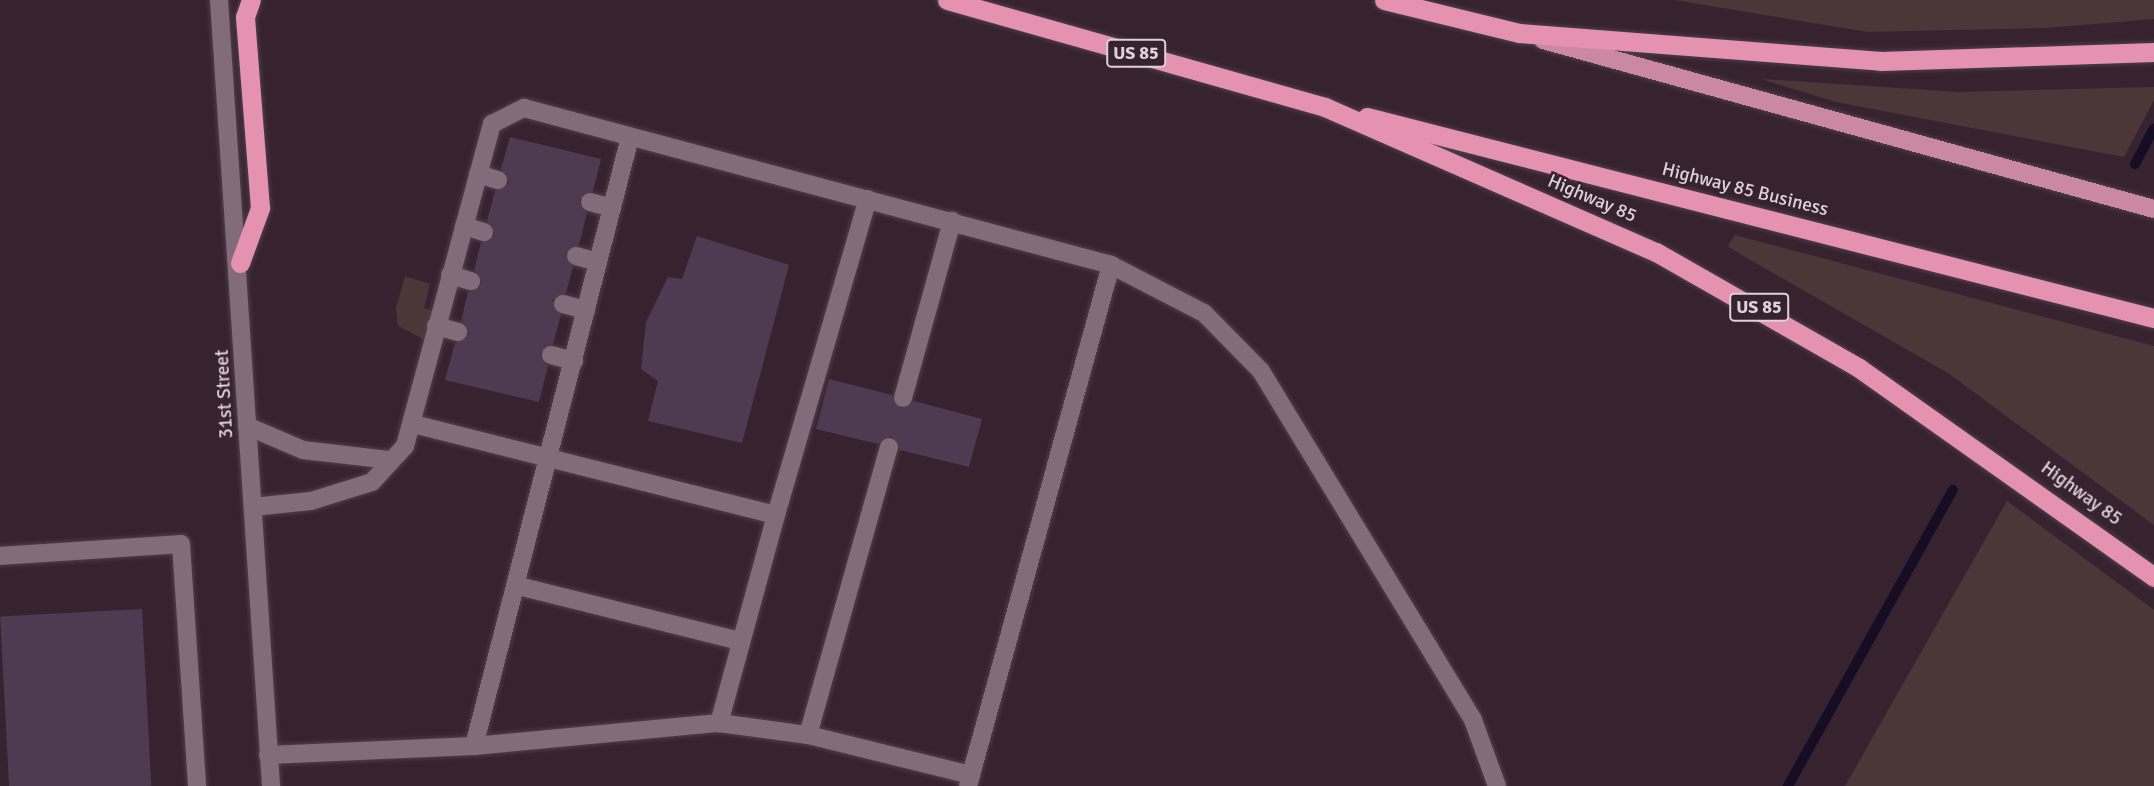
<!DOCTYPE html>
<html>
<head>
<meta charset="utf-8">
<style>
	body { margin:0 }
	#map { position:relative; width:2154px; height:786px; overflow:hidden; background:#372330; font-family:Signika,sans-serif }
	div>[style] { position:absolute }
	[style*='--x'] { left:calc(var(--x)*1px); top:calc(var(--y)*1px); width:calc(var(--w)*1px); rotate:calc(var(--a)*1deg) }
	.green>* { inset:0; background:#4c3738 }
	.stream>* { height:10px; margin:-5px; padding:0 5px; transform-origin:5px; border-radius:5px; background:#160c23 }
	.building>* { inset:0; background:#4e3b52; transform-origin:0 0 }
	.roads { filter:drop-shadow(0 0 2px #4f3f4a) drop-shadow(0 0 2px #4f3f4a) }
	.service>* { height:18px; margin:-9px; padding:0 9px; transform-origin:9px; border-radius:9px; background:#826b7a }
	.tertiary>* { height:18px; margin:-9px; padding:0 9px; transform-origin:9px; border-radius:9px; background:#826b7a }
	.primary>* { height:18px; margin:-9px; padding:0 9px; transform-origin:9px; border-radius:9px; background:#cb88a2 }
	.trunk>* { height:19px; margin:-9.5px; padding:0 9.5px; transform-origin:9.5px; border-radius:9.5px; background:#e492af }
	span { translate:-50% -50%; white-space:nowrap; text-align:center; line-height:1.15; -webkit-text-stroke:5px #372330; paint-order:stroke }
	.shield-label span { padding:2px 5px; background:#372330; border:2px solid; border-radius:5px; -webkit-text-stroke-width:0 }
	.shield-label { font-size:18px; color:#ded1da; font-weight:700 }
	.street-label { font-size:19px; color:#ded1da }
</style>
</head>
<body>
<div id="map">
	<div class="green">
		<div style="clip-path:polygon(1674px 0,2154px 0,2154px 19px,2045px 28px,1868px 32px)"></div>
		<div style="clip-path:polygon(1761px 79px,1958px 92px,2154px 87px,2154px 100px,2124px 157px,1836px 102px)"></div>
		<div style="clip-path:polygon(1735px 235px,2154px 346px,2154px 525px,1948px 373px,1740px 254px,1728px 246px)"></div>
		<div style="clip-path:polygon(405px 276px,430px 284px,424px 308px,440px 313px,425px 340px,398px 326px,396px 308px)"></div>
		<div style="clip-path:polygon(2007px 501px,2154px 610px,2154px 786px,1845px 786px)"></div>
	</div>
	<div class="stream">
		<div style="--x:2135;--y:164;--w:40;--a:-62"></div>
		<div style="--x:1788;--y:786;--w:339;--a:-60.9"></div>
	</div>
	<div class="building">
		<div style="clip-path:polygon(510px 137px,601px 159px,593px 191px,579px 200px,587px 213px,579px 245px,565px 254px,573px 267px,566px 293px,552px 300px,561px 315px,553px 344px,540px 353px,548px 366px,539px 402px,445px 380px,455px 343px,469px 334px,461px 321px,468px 292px,482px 283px,474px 270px,481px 243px,495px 235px,487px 221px,495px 191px,509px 183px,501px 169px)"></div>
		<div style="clip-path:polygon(697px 236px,789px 265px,742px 443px,648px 421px,658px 381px,641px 369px,646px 322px,668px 277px,682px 279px)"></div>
		<div style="clip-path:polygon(829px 379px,892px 395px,901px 409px,914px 401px,982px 419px,969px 467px,900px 450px,891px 436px,878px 444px,816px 429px)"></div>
		<div style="left:142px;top:609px;width:177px;height:142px;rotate:87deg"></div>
	</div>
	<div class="roads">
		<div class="service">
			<div style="--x:478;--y:174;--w:21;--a:17"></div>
			<div style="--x:590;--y:202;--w:23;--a:15"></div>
			<div style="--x:464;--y:226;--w:21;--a:17"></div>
			<div style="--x:576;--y:256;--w:23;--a:15"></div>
			<div style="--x:1111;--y:265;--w:105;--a:27.3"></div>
			<div style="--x:1204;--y:313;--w:81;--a:45.5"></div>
			<div style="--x:1261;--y:371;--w:408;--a:58.7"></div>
			<div style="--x:1473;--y:720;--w:70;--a:70"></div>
			<div style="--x:450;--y:275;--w:22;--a:16"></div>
			<div style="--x:563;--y:304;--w:24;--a:15"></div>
			<div style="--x:436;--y:326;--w:23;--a:15"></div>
			<div style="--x:551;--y:355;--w:24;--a:15"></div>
			<div style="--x:903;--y:398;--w:184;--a:-74.5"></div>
			<div style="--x:413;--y:424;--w:374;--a:14.1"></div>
			<div style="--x:776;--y:515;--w:216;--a:105.3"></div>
			<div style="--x:247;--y:426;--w:61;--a:23.2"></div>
			<div style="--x:303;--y:450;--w:88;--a:6.6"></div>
			<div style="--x:253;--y:507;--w:58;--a:-5.9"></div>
			<div style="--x:311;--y:501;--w:64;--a:-17.3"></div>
			<div style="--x:372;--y:482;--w:49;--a:-47.5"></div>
			<div style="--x:405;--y:446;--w:334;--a:-74.9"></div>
			<div style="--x:492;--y:124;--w:36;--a:-27"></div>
			<div style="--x:524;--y:108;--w:608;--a:14.97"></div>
			<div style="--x:1111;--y:265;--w:540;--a:105.35"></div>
			<div style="--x:776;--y:515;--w:329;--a:-73.8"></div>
			<div style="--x:0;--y:556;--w:181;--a:-3.8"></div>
			<div style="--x:181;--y:544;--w:243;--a:86.2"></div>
			<div style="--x:518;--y:586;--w:230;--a:13.9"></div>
			<div style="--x:808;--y:735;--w:299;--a:-74.3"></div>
			<div style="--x:474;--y:746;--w:629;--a:-75.63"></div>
			<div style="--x:268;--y:755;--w:206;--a:-2.5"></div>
			<div style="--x:474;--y:746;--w:246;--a:-5.4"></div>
			<div style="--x:719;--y:723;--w:90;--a:7.7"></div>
			<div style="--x:808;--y:735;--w:168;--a:13.8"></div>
		</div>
		<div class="tertiary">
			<div style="--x:219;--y:0;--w:788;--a:86.21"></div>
		</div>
		<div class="primary">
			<div style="--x:1543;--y:40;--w:634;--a:15.46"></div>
		</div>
		<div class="trunk">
			<div style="--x:947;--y:0;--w:393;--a:15.8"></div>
			<div style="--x:1325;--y:107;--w:361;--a:23.7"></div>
			<div style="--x:1656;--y:252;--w:234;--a:29.7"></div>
			<div style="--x:1859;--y:368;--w:362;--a:35.3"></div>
			<div style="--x:1384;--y:0;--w:139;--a:13.7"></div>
			<div style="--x:1519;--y:33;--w:363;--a:4.4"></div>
			<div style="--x:1881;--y:61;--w:273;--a:-1.9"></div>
			<div style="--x:1367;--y:117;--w:812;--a:14.33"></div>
			<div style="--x:240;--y:263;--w:59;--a:-70"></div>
			<div style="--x:260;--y:208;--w:192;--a:-94.5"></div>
			<div style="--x:245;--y:17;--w:18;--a:-71"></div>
		</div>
	</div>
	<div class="shield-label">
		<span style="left:1136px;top:53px">US 85</span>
		<span style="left:1759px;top:307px">US 85</span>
	</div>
	<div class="street-label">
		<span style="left:1745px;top:190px;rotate:14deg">Highway 85 Business</span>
		<span style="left:1592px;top:199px;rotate:23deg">Highway 85</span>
		<span style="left:225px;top:394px;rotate:-93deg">31st Street</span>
		<span style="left:2081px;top:494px;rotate:36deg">Highway 85</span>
	</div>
</div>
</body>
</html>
